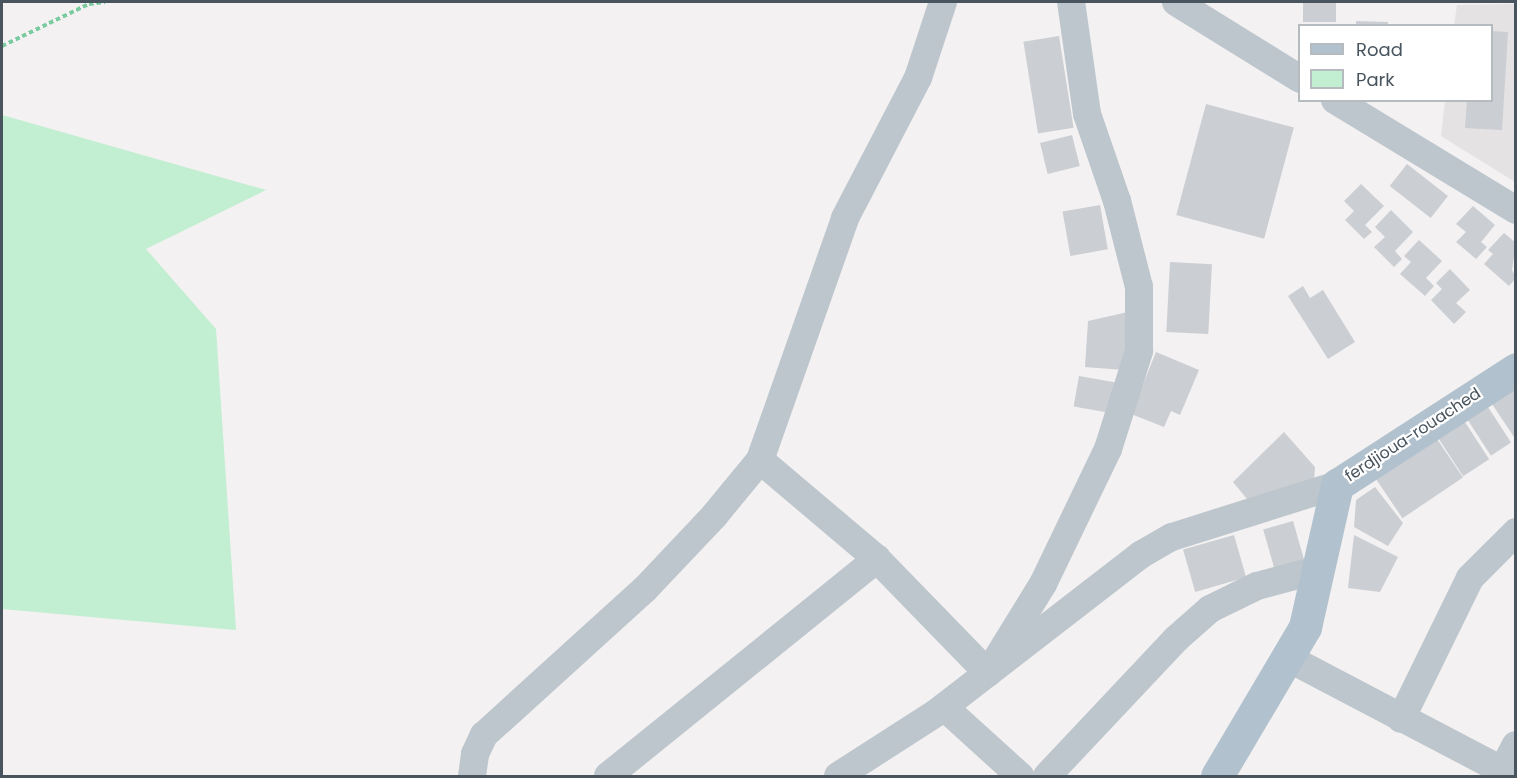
<!DOCTYPE html>
<html>
<head>
<meta charset="utf-8">
<style>
	body { margin:0 }
	#map { position:relative; width:1517px; height:778px; overflow:hidden; background:#f3f1f1; font-family:Poppins,sans-serif }
	div>[style] { position:absolute }
	[style*='--x'] { left:calc(var(--x)*1px); top:calc(var(--y)*1px); width:calc(var(--w)*1px); rotate:calc(var(--a)*1deg) }
	.education>* { inset:0; background:#e4e2e3 }
	.green>* { inset:0; background:#c2eed1 }
	.building>* { inset:0; background:#cbced3; transform-origin:0 0 }
	.path>* { height:4px; margin-top:-2px; transform-origin:0; background:repeating-linear-gradient(90deg,#7bcba0 0 4.5px,transparent 0 7.5px) }
	.minor>* { height:28px; margin:-14px; padding:0 14px; transform-origin:14px; border-radius:14px; background:#bdc6cd }
	.major>* { height:33px; margin:-16.5px; padding:0 16.5px; transform-origin:16.5px; border-radius:16.5px; background:#b2c1ce }
	span { translate:-50% -50%; white-space:nowrap; text-align:center; line-height:1.15; -webkit-text-stroke:4.5px #fff; paint-order:stroke }
	.street-label { font-size:16px; color:#49555e }
	.frame { position:absolute; inset:0; border:3px solid #49555e; pointer-events:none }
	.legend { position:absolute; left:1298px; top:24px; width:195px; height:78px; box-sizing:border-box; background:#fff; border:2px solid #b6bbbf; margin:0; padding:8px 10px; list-style:none; font-size:18px; color:#49555e }
	.legend li { display:flex; align-items:center; gap:12px; height:30px }
	.legend b { width:30px; border:2px solid #b6bbbf }
</style>
</head>
<body>
<div id="map">
	<div class="education">
		<div style="clip-path:polygon(1515px 4px,1515px 182px,1441px 136px,1445px 101px,1492px 100px,1492px 26px,1454px 25px,1457px 5px)"></div>
	</div>
	<div class="green">
		<div style="clip-path:polygon(2px 115px,266px 190px,146px 249px,216px 329px,236px 630px,2px 609px)"></div>
	</div>
	<div class="building">
		<div style="left:1303px;top:2px;width:33px;height:20px"></div>
		<div style="clip-path:polygon(1356px 21px,1388px 22px,1388px 26px,1356px 26px)"></div>
		<div style="clip-path:polygon(1492px 31px,1508px 32px,1502px 130px,1465px 128px,1467px 100px,1492px 100px)"></div>
		<div style="left:1059px;top:36px;width:93px;height:36px;rotate:81deg"></div>
		<div style="left:1206px;top:104px;width:91px;height:115px;rotate:15deg"></div>
		<div style="left:1072px;top:135px;width:32px;height:33px;rotate:76deg"></div>
		<div style="left:1407px;top:164px;width:52px;height:28px;rotate:38deg"></div>
		<div style="clip-path:polygon(1361px 184px,1384px 206px,1365px 225px,1372px 232px,1364px 239px,1345px 220px,1354px 211px,1344px 201px)"></div>
		<div style="left:1100px;top:205px;width:45px;height:38px;rotate:80deg"></div>
		<div style="clip-path:polygon(1473px 206px,1495px 225px,1481px 242px,1487px 247px,1476px 259px,1456px 242px,1466px 232px,1456px 224px)"></div>
		<div style="clip-path:polygon(1391px 210px,1413px 232px,1395px 251px,1402px 259px,1394px 267px,1374px 247px,1385px 237px,1375px 227px)"></div>
		<div style="clip-path:polygon(1504px 233px,1516px 243px,1512px 270px,1516px 278px,1509px 286px,1484px 264px,1493px 254px,1488px 250px)"></div>
		<div style="clip-path:polygon(1419px 240px,1442px 261px,1426px 278px,1434px 286px,1425px 296px,1400px 274px,1411px 262px,1404px 256px)"></div>
		<div style="left:1170px;top:262px;width:42px;height:70px;rotate:3deg"></div>
		<div style="clip-path:polygon(1450px 269px,1470px 290px,1456px 303px,1466px 312px,1454px 324px,1431px 300px,1442px 289px,1436px 283px)"></div>
		<div style="clip-path:polygon(1303px 286px,1310px 298px,1323px 290px,1355px 342px,1328px 359px,1288px 296px)"></div>
		<div style="clip-path:polygon(1128px 312px,1124px 370px,1085px 367px,1088px 321px)"></div>
		<div style="clip-path:polygon(1156px 352px,1199px 370px,1180px 415px,1171px 411px,1164px 427px,1131px 414px)"></div>
		<div style="left:1079px;top:376px;width:39px;height:31px;rotate:10deg"></div>
		<div style="clip-path:polygon(1516px 385px,1516px 440px,1490px 401px)"></div>
		<div style="left:1486px;top:404px;width:46px;height:24px;rotate:57deg"></div>
		<div style="left:1463px;top:419px;width:48px;height:31px;rotate:57deg"></div>
		<div style="clip-path:polygon(1284px 432px,1315px 467px,1314px 481px,1252px 505px,1233px 482px)"></div>
		<div style="left:1435px;top:436px;width:50px;height:73px;rotate:56deg"></div>
		<div style="clip-path:polygon(1375px 487px,1403px 523px,1388px 546px,1354px 527px,1356px 500px)"></div>
		<div style="left:1293px;top:521px;width:40px;height:31px;rotate:74deg"></div>
		<div style="left:1234px;top:535px;width:44px;height:53px;rotate:74deg"></div>
		<div style="clip-path:polygon(1354px 535px,1398px 557px,1380px 592px,1348px 588px)"></div>
	</div>
	<div class="path">
		<div style="--x:2;--y:46;--w:97;--a:-25.8"></div>
		<div style="--x:89;--y:4;--w:16;--a:-7"></div>
	</div>
	<div class="minor">
		<div style="--x:1176;--y:2;--w:146;--a:31.8"></div>
		<div style="--x:1335;--y:100;--w:212;--a:31.3"></div>
		<div style="--x:760;--y:460;--w:153;--a:40.2"></div>
		<div style="--x:877;--y:559;--w:159;--a:45.8"></div>
		<div style="--x:988;--y:673;--w:105;--a:-58.3"></div>
		<div style="--x:1043;--y:584;--w:150;--a:-64.3"></div>
		<div style="--x:1108;--y:449;--w:103;--a:-72.4"></div>
		<div style="--x:1139;--y:351;--w:64;--a:-90"></div>
		<div style="--x:1139;--y:287;--w:89;--a:-104.3"></div>
		<div style="--x:1117;--y:201;--w:92;--a:-109"></div>
		<div style="--x:1087;--y:114;--w:113;--a:-98.1"></div>
		<div style="--x:1290;--y:659;--w:252;--a:27.7"></div>
		<div style="--x:944;--y:707;--w:103;--a:42.2"></div>
		<div style="--x:1401;--y:719;--w:157;--a:-63.9"></div>
		<div style="--x:1470;--y:578;--w:65;--a:-45"></div>
		<div style="--x:1503;--y:769;--w:27;--a:-62"></div>
		<div style="--x:472;--y:776;--w:22;--a:-82"></div>
		<div style="--x:475;--y:754;--w:21;--a:-65"></div>
		<div style="--x:484;--y:735;--w:217;--a:-42.2"></div>
		<div style="--x:645;--y:589;--w:100;--a:-46.6"></div>
		<div style="--x:714;--y:516;--w:72;--a:-50.6"></div>
		<div style="--x:760;--y:460;--w:256;--a:-70.6"></div>
		<div style="--x:845;--y:218;--w:158;--a:-62.5"></div>
		<div style="--x:918;--y:78;--w:80;--a:-71.8"></div>
		<div style="--x:608;--y:776;--w:346;--a:-38.9"></div>
		<div style="--x:838;--y:776;--w:117;--a:-32.7"></div>
		<div style="--x:936;--y:713;--w:260;--a:-37.7"></div>
		<div style="--x:1142;--y:554;--w:34;--a:-30"></div>
		<div style="--x:1172;--y:537;--w:173;--a:-17.5"></div>
		<div style="--x:1047;--y:776;--w:188;--a:-46.7"></div>
		<div style="--x:1176;--y:639;--w:45;--a:-41.4"></div>
		<div style="--x:1210;--y:609;--w:52;--a:-26.1"></div>
		<div style="--x:1257;--y:586;--w:62;--a:-14.9"></div>
	</div>
	<div class="major">
		<div style="--x:1217;--y:776;--w:173;--a:-59.4"></div>
		<div style="--x:1305;--y:627;--w:146;--a:-77.3"></div>
		<div style="--x:1337;--y:485;--w:213;--a:-32.9"></div>
	</div>
	<div class="street-label">
		<span style="left:1413px;top:435px;rotate:-33deg">ferdjioua-rouached</span>
	</div>
	<div class="frame"></div>
	<ul class="legend">
	<li><b style="height:8px;background:#b2c1ce"></b>Road</li>
	<li><b style="height:16px;background:#c2eed1"></b>Park</li>
	</ul>
</div>
</body>
</html>
